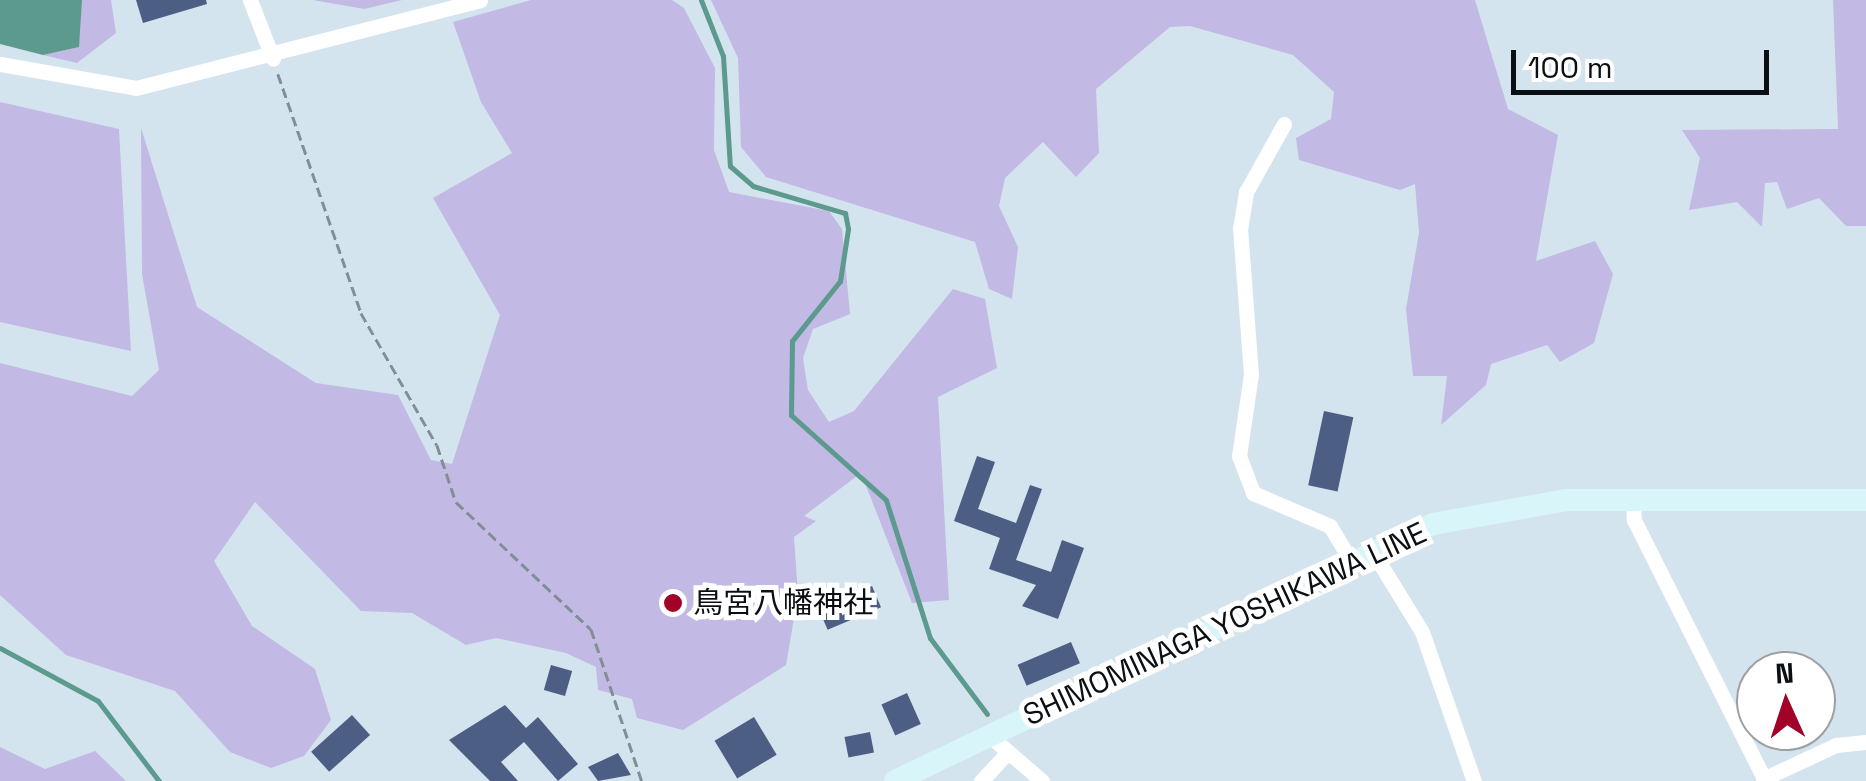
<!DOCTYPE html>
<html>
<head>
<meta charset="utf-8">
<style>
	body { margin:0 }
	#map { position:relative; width:1866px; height:781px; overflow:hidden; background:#d4e4ee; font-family:"Space Grotesk","Noto Sans JP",sans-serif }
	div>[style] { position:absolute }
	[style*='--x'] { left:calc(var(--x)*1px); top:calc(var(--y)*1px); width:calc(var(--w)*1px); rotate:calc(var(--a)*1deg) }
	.green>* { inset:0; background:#c2b9e5 }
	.water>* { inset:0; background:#5c9a8e }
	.stream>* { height:5px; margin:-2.5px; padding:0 2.5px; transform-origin:2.5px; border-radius:2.5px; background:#5c9a8e }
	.building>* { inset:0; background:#4d5e85; transform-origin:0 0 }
	.path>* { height:2.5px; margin-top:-1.25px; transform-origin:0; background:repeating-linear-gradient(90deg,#828e96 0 10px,transparent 0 15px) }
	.street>* { height:15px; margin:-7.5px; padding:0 7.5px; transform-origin:7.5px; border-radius:7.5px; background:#fff }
	.secondary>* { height:22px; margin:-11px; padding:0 11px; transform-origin:11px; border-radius:11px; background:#d8f5fa }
	.dots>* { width:28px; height:28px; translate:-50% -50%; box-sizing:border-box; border:5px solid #fff; border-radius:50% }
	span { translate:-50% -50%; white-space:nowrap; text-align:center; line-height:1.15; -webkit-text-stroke:10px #fff; paint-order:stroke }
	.poi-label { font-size:30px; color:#0a0f13 }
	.left { translate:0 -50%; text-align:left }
	.street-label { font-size:30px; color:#0a0f13 }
	.north { position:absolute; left:1736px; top:651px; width:100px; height:100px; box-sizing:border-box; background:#fff; border:2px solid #9d9fa1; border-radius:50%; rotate:357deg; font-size:28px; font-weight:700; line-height:40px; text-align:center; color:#0a0f13 }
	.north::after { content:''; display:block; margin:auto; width:35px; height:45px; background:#a20228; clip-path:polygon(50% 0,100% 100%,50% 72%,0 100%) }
	.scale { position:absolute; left:1511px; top:50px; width:258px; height:45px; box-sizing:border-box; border:5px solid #0a0f13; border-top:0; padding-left:12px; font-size:30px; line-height:35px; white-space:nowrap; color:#0a0f13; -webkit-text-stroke:8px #fff; paint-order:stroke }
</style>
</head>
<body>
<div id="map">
	<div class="green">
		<div style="clip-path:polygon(82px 0,111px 0,116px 33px,77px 63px,43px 55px,78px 47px)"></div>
		<div style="clip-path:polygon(313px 0,402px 0,364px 9px)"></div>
		<div style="clip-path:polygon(531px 0,672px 0,684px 8px,715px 68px,714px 150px,729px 192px,829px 211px,842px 229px,850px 314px,813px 329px,803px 358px,808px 390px,829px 422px,854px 411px,953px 289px,985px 299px,997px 368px,938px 397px,949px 600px,912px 603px,861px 473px,804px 516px,816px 521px,794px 537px,798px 595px,786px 665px,683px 730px,637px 718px,632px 699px,598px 690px,596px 667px,566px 653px,496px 638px,466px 645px,412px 613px,361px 611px,255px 502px,214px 561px,252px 626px,315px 669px,331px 720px,304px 756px,271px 768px,230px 752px,175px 691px,66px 655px,0 595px,0 363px,132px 396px,159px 370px,142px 274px,141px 128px,197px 307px,316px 383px,398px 395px,431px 460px,452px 464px,500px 315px,433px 198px,512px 153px,481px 102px,453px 22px)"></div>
		<div style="clip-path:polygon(711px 0,1475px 0,1508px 109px,1558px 135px,1536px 261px,1595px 241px,1613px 274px,1594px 343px,1560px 362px,1547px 345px,1491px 364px,1486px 385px,1441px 425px,1447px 376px,1413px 376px,1406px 309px,1419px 233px,1415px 184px,1400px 190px,1299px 160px,1296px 138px,1331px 119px,1334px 92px,1293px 55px,1190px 26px,1170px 27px,1096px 89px,1099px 153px,1076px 177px,1043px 142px,1005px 178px,999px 206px,1018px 247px,1012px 299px,989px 289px,975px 242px,766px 177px,741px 147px,738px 58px)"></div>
		<div style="clip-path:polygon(1833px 0,1866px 0,1866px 226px,1846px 226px,1819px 198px,1787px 209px,1777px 182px,1765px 183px,1762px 227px,1737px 202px,1689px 210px,1700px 158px,1682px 130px,1838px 129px)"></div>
		<div style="clip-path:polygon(0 102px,119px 129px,131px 351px,0 322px)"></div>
		<div style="clip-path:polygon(0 747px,45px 769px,95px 751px,126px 781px,0 781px)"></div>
	</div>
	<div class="water">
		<div style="clip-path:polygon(0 0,82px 0,79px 47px,43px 55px,0 44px)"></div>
	</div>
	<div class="stream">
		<div style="--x:701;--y:0;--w:60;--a:68.6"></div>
		<div style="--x:723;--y:56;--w:110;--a:86.4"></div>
		<div style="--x:730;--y:166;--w:30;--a:41"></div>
		<div style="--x:753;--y:186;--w:96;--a:16.4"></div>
		<div style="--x:845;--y:213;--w:16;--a:79"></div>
		<div style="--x:848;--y:229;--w:53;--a:98.7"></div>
		<div style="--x:840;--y:281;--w:77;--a:128.7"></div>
		<div style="--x:792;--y:341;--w:74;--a:90.8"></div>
		<div style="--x:791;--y:415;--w:127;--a:41.8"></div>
		<div style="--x:886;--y:500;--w:145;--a:72.3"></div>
		<div style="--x:930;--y:638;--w:95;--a:53.1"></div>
		<div style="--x:0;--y:648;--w:111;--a:28.4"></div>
		<div style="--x:98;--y:701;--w:101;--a:52.7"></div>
	</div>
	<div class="building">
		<div style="clip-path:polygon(136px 0,206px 0,207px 4px,143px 23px)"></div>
		<div style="left:1324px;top:411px;width:30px;height:76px;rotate:12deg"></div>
		<div style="clip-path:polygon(977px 456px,995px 462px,978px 509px,1016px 523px,1030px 485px,1042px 489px,1016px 560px,1051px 572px,1062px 540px,1084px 548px,1058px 619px,1022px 606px,1036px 585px,989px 569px,1000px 538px,954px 521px)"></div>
		<div style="left:872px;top:586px;width:23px;height:58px;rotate:67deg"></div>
		<div style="left:1071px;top:642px;width:23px;height:58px;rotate:67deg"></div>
		<div style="left:551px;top:665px;width:22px;height:26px;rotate:16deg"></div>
		<div style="left:907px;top:693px;width:34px;height:28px;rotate:66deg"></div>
		<div style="clip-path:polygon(505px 705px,526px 728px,538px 717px,578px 764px,558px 781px,524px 742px,501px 762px,518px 781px,490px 781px,449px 740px)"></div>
		<div style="left:352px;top:715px;width:27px;height:55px;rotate:48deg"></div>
		<div style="left:754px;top:717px;width:44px;height:46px;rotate:59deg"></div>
		<div style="left:870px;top:732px;width:21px;height:26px;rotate:79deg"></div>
		<div style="clip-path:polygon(618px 753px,631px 775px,598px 781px,588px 767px)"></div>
	</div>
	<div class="path">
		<div style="--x:278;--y:74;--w:253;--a:70.8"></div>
		<div style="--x:361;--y:313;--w:152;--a:60.1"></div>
		<div style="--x:437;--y:445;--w:60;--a:71.6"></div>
		<div style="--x:456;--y:502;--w:185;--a:43.3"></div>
		<div style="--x:591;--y:629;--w:160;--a:71.5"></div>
	</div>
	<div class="street">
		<div style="--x:250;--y:0;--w:63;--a:68.7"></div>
		<div style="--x:0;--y:64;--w:138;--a:10"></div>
		<div style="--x:136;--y:88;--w:355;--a:-14.3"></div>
		<div style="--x:1284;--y:124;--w:78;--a:119.2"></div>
		<div style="--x:1246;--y:192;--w:36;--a:99"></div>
		<div style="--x:1240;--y:228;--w:146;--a:85.7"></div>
		<div style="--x:1251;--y:374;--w:83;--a:98.3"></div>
		<div style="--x:1239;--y:456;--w:40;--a:69"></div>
		<div style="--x:1253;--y:493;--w:84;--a:23.2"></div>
		<div style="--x:1330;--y:526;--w:39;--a:59"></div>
		<div style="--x:1633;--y:497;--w:23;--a:88"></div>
		<div style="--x:1634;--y:520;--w:292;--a:63.3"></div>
		<div style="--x:1371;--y:549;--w:97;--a:58.4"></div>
		<div style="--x:1422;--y:632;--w:158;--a:70.8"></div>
		<div style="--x:990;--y:736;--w:69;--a:40.9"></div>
		<div style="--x:1763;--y:779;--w:81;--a:-25"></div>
		<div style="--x:1836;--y:745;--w:30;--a:-6"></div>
		<div style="--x:981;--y:781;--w:40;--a:-47"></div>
	</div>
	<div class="secondary">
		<div style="--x:895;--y:781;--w:596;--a:-25.53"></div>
		<div style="--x:1433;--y:524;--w:135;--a:-10.2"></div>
		<div style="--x:1566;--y:500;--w:300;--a:0"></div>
	</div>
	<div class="dots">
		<div style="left:673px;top:603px;background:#a20228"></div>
	</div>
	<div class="poi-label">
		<span class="left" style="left:693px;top:603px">鳥宮八幡神社</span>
	</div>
	<div class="street-label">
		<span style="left:1225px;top:624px;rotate:-25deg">SHIMOMINAGA YOSHIKAWA LINE</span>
	</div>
	<div class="north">N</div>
	<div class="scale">100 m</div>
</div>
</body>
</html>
